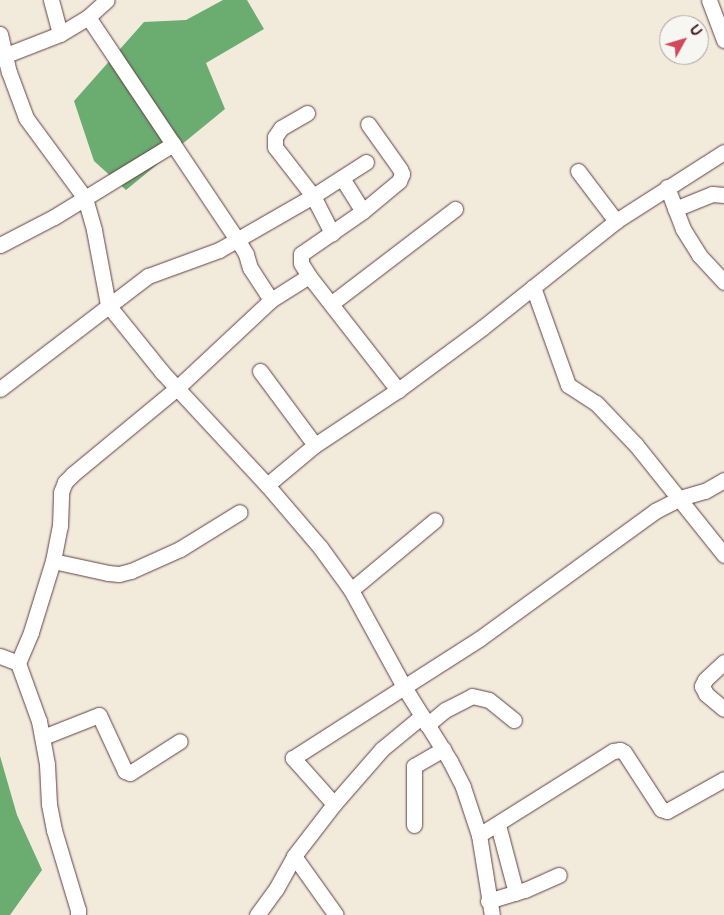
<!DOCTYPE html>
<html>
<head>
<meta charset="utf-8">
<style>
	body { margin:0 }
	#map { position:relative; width:724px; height:915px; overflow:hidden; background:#f2ebdb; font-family:"Balsamiq Sans",sans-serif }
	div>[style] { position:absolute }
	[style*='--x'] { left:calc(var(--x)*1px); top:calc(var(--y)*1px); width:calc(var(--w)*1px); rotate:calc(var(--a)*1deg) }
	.forest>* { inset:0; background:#6bac70 }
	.roads { filter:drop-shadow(0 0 1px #633e45) drop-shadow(0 0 1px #633e45) }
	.minor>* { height:15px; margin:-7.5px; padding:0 7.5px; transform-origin:7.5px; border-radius:7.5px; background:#fff }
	span { translate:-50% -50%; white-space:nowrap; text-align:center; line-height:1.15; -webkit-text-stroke:4px #f6f6f2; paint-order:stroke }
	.north { position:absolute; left:659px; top:15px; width:50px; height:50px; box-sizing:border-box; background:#f6f6f2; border:1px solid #b1a0a2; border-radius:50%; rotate:51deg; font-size:14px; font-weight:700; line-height:20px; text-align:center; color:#4a1f2b }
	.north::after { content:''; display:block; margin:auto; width:18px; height:22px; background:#d1495b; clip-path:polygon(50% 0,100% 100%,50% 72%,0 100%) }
</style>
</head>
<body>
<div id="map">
	<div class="forest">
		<div style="clip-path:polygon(223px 0,247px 0,264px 29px,206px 63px,225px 109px,126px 190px,94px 161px,74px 101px,144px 22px,186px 20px)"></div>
		<div style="clip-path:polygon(0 756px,17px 815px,42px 870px,10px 915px,0 915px)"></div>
	</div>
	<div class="roads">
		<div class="minor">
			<div style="--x:51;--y:0;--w:35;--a:75"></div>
			<div style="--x:709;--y:0;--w:43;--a:69.4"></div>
			<div style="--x:0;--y:34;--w:39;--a:77"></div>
			<div style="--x:9;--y:72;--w:49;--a:69.7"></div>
			<div style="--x:26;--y:118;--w:99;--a:53.6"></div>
			<div style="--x:85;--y:198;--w:33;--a:74"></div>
			<div style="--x:94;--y:230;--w:76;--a:79.4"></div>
			<div style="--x:108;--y:305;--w:86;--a:51.1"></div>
			<div style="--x:162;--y:372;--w:154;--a:47.1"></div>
			<div style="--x:267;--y:485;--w:82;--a:49.5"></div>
			<div style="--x:320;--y:547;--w:53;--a:54.2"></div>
			<div style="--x:351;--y:590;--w:111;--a:61.3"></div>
			<div style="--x:404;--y:687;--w:87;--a:58.1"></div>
			<div style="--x:450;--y:761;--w:29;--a:63"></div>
			<div style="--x:463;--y:787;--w:51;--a:71.6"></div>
			<div style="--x:479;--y:835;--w:81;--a:80.8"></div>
			<div style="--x:6;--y:55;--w:58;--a:-21.3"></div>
			<div style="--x:60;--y:34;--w:33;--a:-31"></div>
			<div style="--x:88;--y:17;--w:25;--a:-42"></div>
			<div style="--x:307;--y:113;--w:30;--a:150"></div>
			<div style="--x:281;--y:128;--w:11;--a:124"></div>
			<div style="--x:275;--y:137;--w:10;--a:90"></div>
			<div style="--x:275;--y:147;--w:62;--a:52.2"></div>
			<div style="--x:313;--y:196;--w:42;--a:62.8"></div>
			<div style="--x:578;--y:171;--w:63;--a:52.8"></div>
			<div style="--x:342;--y:178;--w:39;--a:58"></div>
			<div style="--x:667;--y:187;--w:45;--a:69.1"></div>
			<div style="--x:683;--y:229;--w:31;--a:58"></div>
			<div style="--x:699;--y:255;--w:37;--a:47"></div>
			<div style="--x:675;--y:209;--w:40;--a:-22"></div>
			<div style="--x:712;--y:194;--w:12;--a:5"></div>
			<div style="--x:0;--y:245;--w:61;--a:-27.4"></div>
			<div style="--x:54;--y:217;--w:140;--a:-31.5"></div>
			<div style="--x:309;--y:276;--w:145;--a:52"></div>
			<div style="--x:533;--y:287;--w:104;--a:70.3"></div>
			<div style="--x:568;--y:385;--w:33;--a:33"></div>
			<div style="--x:596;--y:403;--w:58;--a:46.4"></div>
			<div style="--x:636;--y:445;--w:141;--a:51.3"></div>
			<div style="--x:271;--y:300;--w:45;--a:-32.3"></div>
			<div style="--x:309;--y:276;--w:15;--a:-122"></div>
			<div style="--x:301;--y:263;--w:9;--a:-90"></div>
			<div style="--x:301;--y:254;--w:75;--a:-34.7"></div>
			<div style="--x:363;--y:211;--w:47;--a:-39.8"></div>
			<div style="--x:399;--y:181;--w:8;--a:-67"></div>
			<div style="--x:402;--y:174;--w:5;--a:-112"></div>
			<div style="--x:400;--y:169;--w:55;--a:-125.4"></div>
			<div style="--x:332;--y:303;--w:155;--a:-37.4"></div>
			<div style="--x:260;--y:371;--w:92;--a:53.4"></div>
			<div style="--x:0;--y:389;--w:186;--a:-37.4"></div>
			<div style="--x:148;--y:276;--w:76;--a:-20.1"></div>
			<div style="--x:219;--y:250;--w:108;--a:-29.9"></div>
			<div style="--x:313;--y:196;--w:63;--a:-32.7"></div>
			<div style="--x:267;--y:485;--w:62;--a:-39.8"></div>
			<div style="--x:315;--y:445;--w:100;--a:-33.5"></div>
			<div style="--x:398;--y:390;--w:104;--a:-36.4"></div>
			<div style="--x:482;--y:328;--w:171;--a:-38.6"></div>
			<div style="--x:616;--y:221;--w:128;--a:-32.6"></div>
			<div style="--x:53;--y:561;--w:56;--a:12.3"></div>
			<div style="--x:108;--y:573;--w:11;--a:5"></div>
			<div style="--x:119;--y:574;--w:12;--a:-14"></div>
			<div style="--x:131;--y:571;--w:54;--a:-24.2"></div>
			<div style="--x:180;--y:549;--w:70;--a:-31.7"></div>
			<div style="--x:351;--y:590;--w:109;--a:-39.8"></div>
			<div style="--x:0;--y:656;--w:19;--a:21"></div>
			<div style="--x:724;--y:662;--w:26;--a:137"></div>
			<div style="--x:705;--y:680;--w:7;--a:117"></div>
			<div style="--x:702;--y:686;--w:9;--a:63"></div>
			<div style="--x:706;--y:694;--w:23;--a:40"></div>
			<div style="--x:427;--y:725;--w:23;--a:-40"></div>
			<div style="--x:445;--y:710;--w:30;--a:-27"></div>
			<div style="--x:472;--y:696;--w:17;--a:13"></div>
			<div style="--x:489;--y:700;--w:32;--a:39"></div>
			<div style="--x:43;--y:737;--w:60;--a:-21.4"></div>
			<div style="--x:99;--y:715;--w:62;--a:65.1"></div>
			<div style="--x:125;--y:771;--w:5;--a:22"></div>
			<div style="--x:130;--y:773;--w:59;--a:-32.6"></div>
			<div style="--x:334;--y:804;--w:62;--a:-131.7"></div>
			<div style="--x:293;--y:758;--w:221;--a:-32.6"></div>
			<div style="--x:479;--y:639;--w:218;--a:-36"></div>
			<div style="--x:655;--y:511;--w:28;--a:-27"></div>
			<div style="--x:680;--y:498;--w:26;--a:-16"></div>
			<div style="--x:705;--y:491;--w:22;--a:-30"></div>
			<div style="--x:414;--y:825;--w:59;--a:-90"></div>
			<div style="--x:414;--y:766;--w:34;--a:-30"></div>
			<div style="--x:498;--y:825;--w:70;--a:75.2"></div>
			<div style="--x:479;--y:835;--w:158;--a:-32.1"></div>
			<div style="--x:613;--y:751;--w:7;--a:-8"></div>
			<div style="--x:620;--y:750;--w:4;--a:27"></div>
			<div style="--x:624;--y:752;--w:68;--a:57"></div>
			<div style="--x:661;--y:809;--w:6;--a:18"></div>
			<div style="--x:667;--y:811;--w:65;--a:-29.3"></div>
			<div style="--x:294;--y:856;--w:72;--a:54.6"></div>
			<div style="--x:488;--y:901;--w:39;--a:-17"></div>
			<div style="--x:525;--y:890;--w:37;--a:-24"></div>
			<div style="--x:78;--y:915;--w:5;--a:-90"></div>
			<div style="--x:78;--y:910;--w:84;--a:-106.7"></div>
			<div style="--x:54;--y:830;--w:26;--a:-101"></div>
			<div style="--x:49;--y:804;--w:40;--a:-92.9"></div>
			<div style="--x:47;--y:764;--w:44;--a:-100.5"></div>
			<div style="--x:39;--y:721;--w:62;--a:-109.9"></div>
			<div style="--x:18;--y:663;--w:34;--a:-67"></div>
			<div style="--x:31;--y:632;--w:74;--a:-72.8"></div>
			<div style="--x:53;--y:561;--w:36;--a:-79"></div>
			<div style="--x:60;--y:526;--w:34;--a:-88"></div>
			<div style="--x:61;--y:492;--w:11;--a:-68"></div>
			<div style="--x:65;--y:482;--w:11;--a:-45"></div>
			<div style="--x:73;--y:474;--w:135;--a:-39.6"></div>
			<div style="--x:177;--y:388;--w:129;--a:-43.1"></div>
			<div style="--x:271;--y:300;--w:38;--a:-123"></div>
			<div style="--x:250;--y:268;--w:15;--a:-106"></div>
			<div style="--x:246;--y:254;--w:12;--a:-121"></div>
			<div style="--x:240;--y:244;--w:273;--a:-123.8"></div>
			<div style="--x:257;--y:915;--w:32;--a:-54"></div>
			<div style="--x:276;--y:889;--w:38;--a:-61"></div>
			<div style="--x:294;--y:856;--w:66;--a:-52.4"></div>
			<div style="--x:334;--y:804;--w:73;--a:-48.9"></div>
			<div style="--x:382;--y:749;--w:52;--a:-39.5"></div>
		</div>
	</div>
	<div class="north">U</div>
</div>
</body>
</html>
